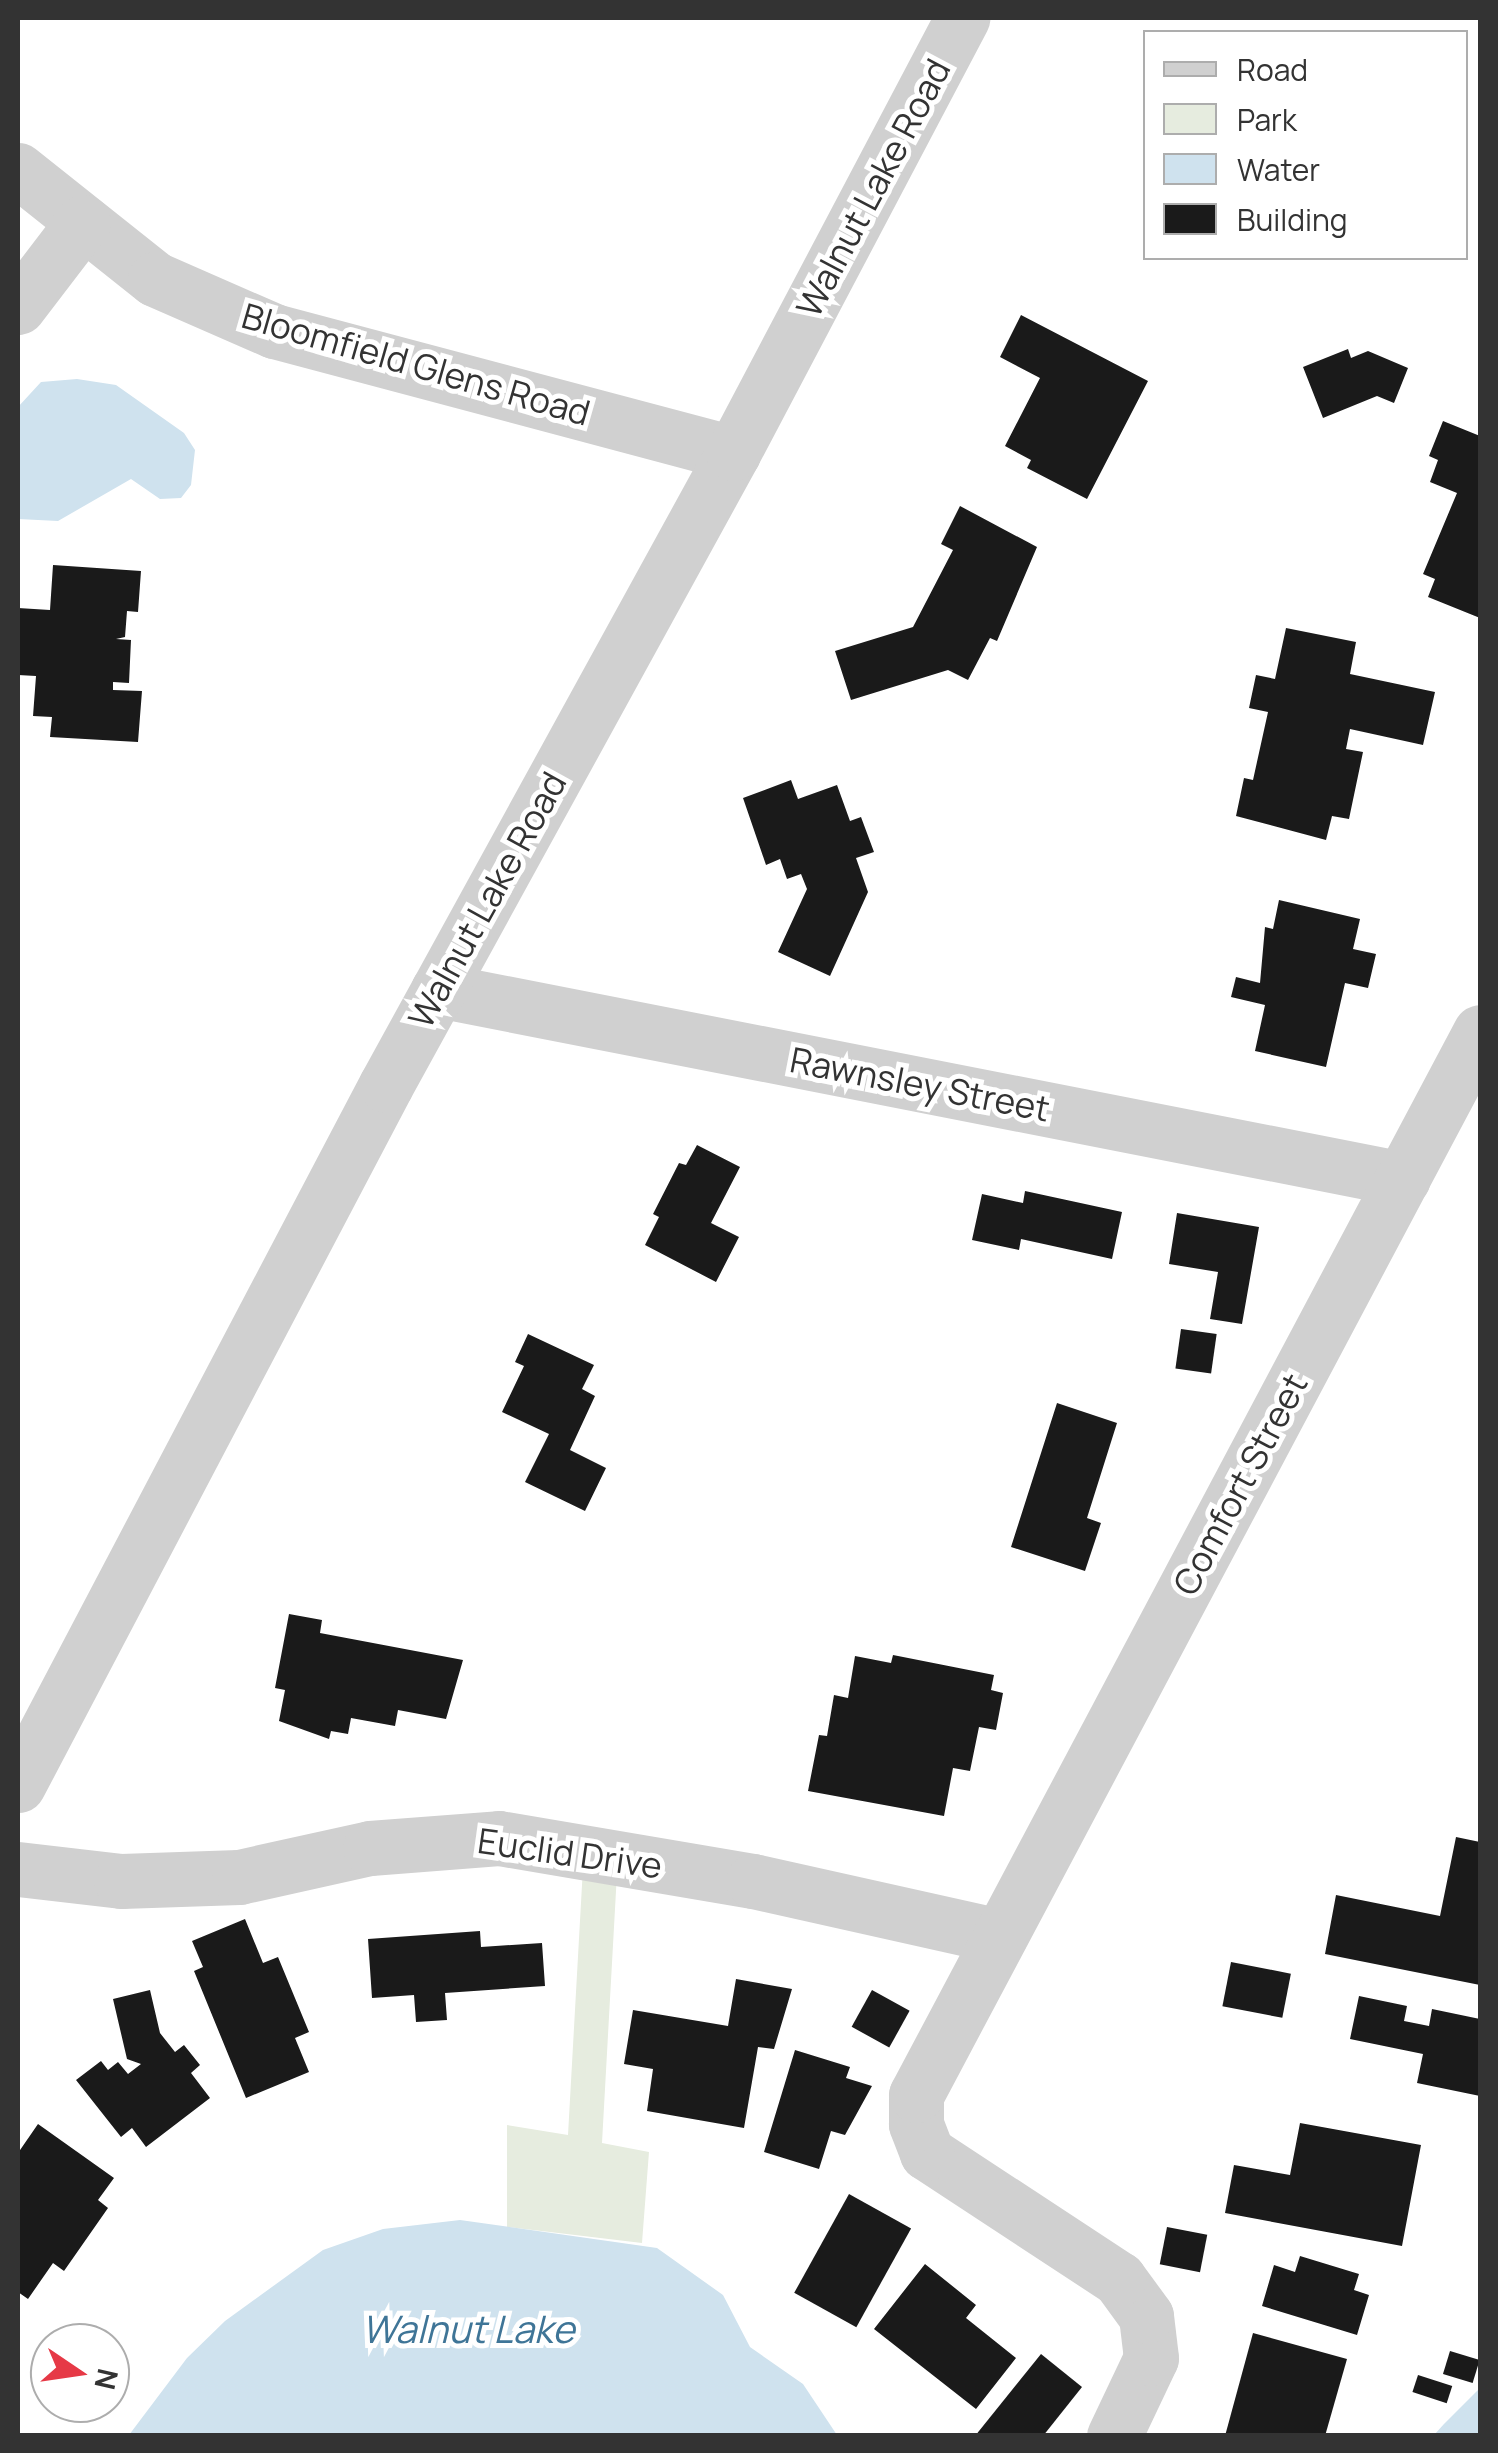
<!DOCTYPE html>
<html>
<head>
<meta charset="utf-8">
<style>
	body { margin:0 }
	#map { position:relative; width:1498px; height:2453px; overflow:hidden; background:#fff; font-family:Manrope,sans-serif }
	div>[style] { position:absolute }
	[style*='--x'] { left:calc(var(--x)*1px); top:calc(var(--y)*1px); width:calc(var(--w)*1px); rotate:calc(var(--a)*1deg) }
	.green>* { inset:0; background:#e6ecdf }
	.water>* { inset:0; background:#cfe2ee }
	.building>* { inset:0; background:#1a1a1a; transform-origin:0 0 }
	.minor>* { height:55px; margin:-27.5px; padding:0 27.5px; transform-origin:27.5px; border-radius:27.5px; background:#d0d0d0 }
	span { translate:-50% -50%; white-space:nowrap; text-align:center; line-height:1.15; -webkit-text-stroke:10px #fff; paint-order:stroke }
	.street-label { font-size:35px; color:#333 }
	.water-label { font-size:38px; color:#3f7597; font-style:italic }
	.frame { position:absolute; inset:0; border:20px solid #333; pointer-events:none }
	.legend { position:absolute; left:1143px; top:30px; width:325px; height:230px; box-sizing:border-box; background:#fff; border:2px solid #adadad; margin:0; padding:12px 18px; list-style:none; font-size:30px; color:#333 }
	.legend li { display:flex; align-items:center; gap:20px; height:50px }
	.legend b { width:50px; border:2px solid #adadad }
	.north { position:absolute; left:30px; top:2323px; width:100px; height:100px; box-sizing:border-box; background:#fff; border:2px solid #adadad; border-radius:50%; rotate:103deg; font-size:28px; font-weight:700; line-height:40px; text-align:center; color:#333 }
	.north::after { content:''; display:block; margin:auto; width:35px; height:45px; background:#e63946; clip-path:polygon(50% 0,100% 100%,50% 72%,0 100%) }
</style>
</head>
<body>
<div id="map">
	<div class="green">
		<div style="clip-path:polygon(583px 1867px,617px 1873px,602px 2143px,649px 2152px,642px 2243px,507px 2227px,507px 2125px,568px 2135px)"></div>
	</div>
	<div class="water">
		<div style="clip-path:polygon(77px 379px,116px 385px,184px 433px,195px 450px,191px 485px,181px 498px,160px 499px,131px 479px,58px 521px,18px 519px,18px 407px,41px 382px)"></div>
		<div style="clip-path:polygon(460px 2220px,657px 2248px,723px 2295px,750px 2347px,803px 2384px,837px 2435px,129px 2435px,187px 2358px,225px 2321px,323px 2250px,383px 2229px)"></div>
		<div style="clip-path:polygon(1480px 2388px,1480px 2435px,1434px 2435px,1444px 2424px)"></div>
	</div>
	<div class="building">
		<div style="clip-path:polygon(1021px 315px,1148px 381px,1087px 499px,1027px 468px,1031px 460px,1005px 446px,1040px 378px,1000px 357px)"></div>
		<div style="clip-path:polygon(1348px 349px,1351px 358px,1368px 351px,1408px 368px,1394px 403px,1377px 396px,1323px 418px,1303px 367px)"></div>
		<div style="clip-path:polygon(1443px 421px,1480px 436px,1480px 618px,1428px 597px,1435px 579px,1423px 574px,1457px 493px,1430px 482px,1438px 460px,1429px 456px)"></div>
		<div style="clip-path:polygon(960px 506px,1037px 547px,997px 641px,990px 638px,968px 680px,948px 670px,851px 700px,835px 651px,913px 627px,953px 550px,941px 544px)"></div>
		<div style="clip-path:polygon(53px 565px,141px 571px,138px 612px,127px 611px,125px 637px,116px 639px,131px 640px,129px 683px,113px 682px,113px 690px,142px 691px,138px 742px,50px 737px,52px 717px,33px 716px,36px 676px,18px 675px,18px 608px,50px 610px)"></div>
		<div style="clip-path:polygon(1286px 628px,1356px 642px,1350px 674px,1435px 692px,1423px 745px,1350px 729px,1346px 749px,1363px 752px,1349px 819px,1332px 816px,1326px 840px,1236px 816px,1244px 778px,1253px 780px,1268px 712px,1249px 708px,1256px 675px,1275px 679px)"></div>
		<div style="clip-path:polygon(791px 780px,798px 799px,837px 785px,850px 821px,861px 817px,874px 852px,856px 858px,868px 892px,830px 976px,778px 952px,807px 889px,801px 874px,787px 879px,780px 859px,766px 865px,743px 798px)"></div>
		<div style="clip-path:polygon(1279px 900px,1360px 919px,1353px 949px,1376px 954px,1368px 988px,1345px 983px,1326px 1067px,1255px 1051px,1265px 1005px,1231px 997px,1236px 977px,1260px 983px,1265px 927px,1273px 929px)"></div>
		<div style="clip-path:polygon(697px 1145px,740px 1167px,711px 1223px,739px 1237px,716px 1282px,645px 1245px,659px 1217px,653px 1214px,679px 1163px,686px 1165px)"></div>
		<div style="clip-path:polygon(1025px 1191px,1122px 1212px,1112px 1259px,1021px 1239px,1019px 1250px,972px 1240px,982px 1194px,1023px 1203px)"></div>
		<div style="clip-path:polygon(1177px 1213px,1259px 1227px,1242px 1324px,1210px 1319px,1218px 1272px,1169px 1264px)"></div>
		<div style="left:1181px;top:1329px;width:36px;height:40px;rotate:8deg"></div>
		<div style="clip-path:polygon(528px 1334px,594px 1365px,582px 1389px,595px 1396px,570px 1450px,606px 1468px,585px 1511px,525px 1482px,549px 1434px,502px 1412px,524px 1366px,515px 1362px)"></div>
		<div style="clip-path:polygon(1057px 1403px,1117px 1423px,1087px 1518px,1101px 1523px,1085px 1571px,1011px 1547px)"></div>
		<div style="clip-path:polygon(289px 1614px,322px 1620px,320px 1633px,463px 1660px,446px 1719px,398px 1710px,395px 1726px,351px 1718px,348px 1734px,331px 1731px,329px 1739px,279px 1721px,285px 1690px,275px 1688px)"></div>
		<div style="clip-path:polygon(893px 1655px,994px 1675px,991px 1690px,1003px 1693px,996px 1730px,979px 1727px,970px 1771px,953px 1768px,944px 1816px,808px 1791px,819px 1735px,827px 1736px,834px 1695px,848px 1698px,855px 1656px,891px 1663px)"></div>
		<div style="clip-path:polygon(1456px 1837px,1480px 1842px,1480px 1985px,1325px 1954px,1336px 1895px,1440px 1916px)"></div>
		<div style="clip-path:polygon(245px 1919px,263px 1963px,278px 1957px,309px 2032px,295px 2038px,309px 2072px,246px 2098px,194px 1971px,203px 1967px,192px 1941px)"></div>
		<div style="clip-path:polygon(480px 1931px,481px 1947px,542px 1943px,545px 1986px,445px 1993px,447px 2020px,416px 2022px,414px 1995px,372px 1998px,368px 1939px)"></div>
		<div style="left:1231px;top:1962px;width:61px;height:45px;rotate:11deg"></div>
		<div style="clip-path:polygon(736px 1979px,792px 1989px,774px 2049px,758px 2047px,744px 2128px,647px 2111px,653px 2069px,624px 2064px,633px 2010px,728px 2026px)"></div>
		<div style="clip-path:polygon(150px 1990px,160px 2033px,175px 2052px,184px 2045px,200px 2065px,191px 2073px,210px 2098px,146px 2147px,132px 2128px,121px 2137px,76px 2080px,101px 2061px,108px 2070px,118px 2062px,128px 2074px,141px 2064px,127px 2059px,113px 1999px)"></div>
		<div style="left:872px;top:1990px;width:43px;height:42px;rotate:29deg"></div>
		<div style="clip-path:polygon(1359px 1996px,1407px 2006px,1404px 2021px,1429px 2026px,1432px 2009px,1480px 2019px,1480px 2096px,1417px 2083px,1423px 2054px,1350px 2039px)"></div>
		<div style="clip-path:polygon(795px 2050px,850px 2067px,846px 2078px,872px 2086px,845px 2135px,831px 2131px,819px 2169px,764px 2152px)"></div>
		<div style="clip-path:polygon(1300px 2123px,1421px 2145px,1402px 2246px,1225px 2213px,1234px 2165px,1290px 2175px)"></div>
		<div style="clip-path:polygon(38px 2124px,114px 2178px,98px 2200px,108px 2208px,64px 2271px,53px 2263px,28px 2299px,18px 2292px,18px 2153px)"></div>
		<div style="left:849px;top:2194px;width:71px;height:113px;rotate:29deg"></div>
		<div style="left:1167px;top:2227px;width:41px;height:38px;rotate:11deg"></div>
		<div style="clip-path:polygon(1300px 2256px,1359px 2274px,1354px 2290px,1369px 2295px,1357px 2335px,1262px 2306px,1274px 2265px,1295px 2272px)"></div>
		<div style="clip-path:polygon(925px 2264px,976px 2305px,966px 2318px,1016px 2358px,976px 2409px,874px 2329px)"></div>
		<div style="clip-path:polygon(1253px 2333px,1347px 2359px,1325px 2436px,1225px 2436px)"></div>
		<div style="left:1450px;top:2351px;width:31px;height:24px;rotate:17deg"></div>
		<div style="clip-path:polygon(1041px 2354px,1082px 2387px,1043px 2436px,975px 2436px)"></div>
		<div style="left:1418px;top:2375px;width:36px;height:18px;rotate:18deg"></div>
	</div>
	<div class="minor">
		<div style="--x:18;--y:170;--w:175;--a:38.5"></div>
		<div style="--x:155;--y:279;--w:130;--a:23.6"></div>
		<div style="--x:274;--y:331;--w:475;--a:14.9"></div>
		<div style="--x:18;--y:307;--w:107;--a:-52.6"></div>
		<div style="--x:438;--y:990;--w:983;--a:11.08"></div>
		<div style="--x:18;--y:1785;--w:791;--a:-62.27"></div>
		<div style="--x:386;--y:1085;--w:721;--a:-61.23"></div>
		<div style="--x:733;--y:453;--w:492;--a:-62.2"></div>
		<div style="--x:18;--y:1869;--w:104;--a:6.6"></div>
		<div style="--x:121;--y:1881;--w:118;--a:-1.9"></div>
		<div style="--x:239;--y:1877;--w:134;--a:-12.5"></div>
		<div style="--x:370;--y:1848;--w:129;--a:-4.4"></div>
		<div style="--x:499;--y:1838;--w:258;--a:9.6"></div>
		<div style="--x:753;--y:1881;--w:253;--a:12.6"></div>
		<div style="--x:1114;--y:2436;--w:86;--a:-64.6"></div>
		<div style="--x:1151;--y:2358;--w:42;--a:-96.8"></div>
		<div style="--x:1146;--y:2316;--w:46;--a:-126.1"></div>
		<div style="--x:1119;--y:2279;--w:230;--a:-146.7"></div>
		<div style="--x:927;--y:2153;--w:31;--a:-111"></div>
		<div style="--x:916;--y:2124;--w:29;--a:-90"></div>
		<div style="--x:916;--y:2095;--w:1203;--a:-62.05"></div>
	</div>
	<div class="street-label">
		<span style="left:873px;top:188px;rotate:-62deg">Walnut Lake Road</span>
		<span style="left:416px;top:364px;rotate:16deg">Bloomfield Glens Road</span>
		<span style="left:487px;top:900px;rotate:-61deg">Walnut Lake Road</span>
		<span style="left:920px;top:1084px;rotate:11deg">Rawnsley Street</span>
		<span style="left:1240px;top:1484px;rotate:-62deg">Comfort Street</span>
		<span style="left:570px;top:1853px;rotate:8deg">Euclid Drive</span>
	</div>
	<div class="water-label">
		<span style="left:468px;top:2329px">Walnut Lake</span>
	</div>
	<div class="frame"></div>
	<ul class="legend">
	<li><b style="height:12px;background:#d0d0d0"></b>Road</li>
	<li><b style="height:28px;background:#e6ecdf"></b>Park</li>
	<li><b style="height:28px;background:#cfe2ee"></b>Water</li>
	<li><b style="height:28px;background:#1a1a1a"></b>Building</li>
	</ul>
	<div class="north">N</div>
</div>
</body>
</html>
